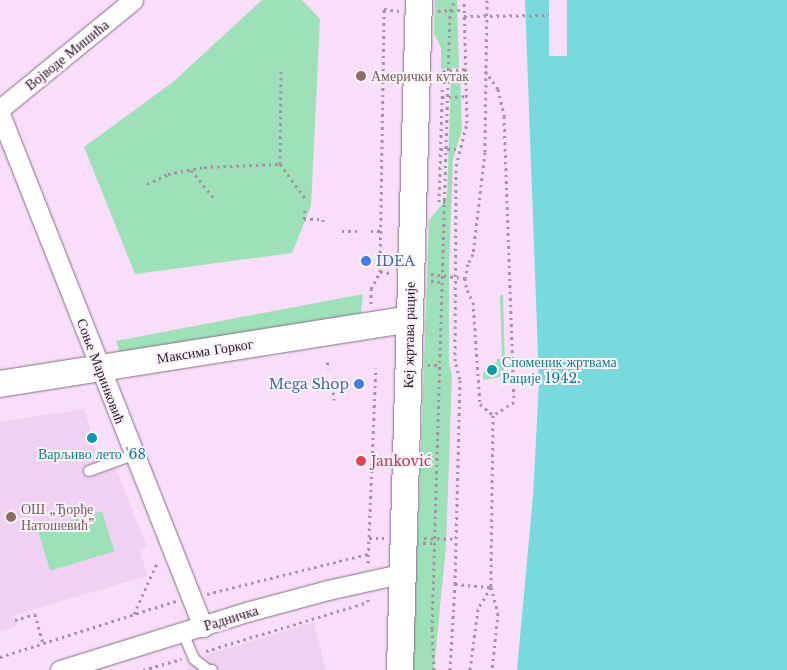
<!DOCTYPE html>
<html>
<head>
<meta charset="utf-8">
<style>
	body { margin:0 }
	#map { position:relative; width:787px; height:670px; overflow:hidden; background:#f8def9; font-family:"Libre Baskerville",serif }
	div>[style] { position:absolute }
	[style*='--x'] { left:calc(var(--x)*1px); top:calc(var(--y)*1px); width:calc(var(--w)*1px); rotate:calc(var(--a)*1deg) }
	.built>* { inset:0; background:#f0d1f1 }
	.green>* { inset:0; background:#9ee1b8; transform-origin:0 0 }
	.water>* { inset:0; background:#79dade }
	.pier>* { inset:0; background:#f8def9; transform-origin:0 0 }
	.path>* { height:3px; margin-top:-1.5px; transform-origin:0; background:repeating-linear-gradient(90deg,#a692a7 0 2.5px,transparent 0 6.5px) }
	.roads { filter:drop-shadow(0 0 1px #846d85) drop-shadow(0 0 1px #846d85) }
	.lane>* { height:10px; margin:-5px; padding:0 5px; transform-origin:5px; border-radius:5px; background:#fff }
	.street>* { height:19px; margin:-9.5px; padding:0 9.5px; transform-origin:9.5px; border-radius:9.5px; background:#fff }
	.secondary>* { height:26px; margin:-13px; padding:0 13px; transform-origin:13px; border-radius:13px; background:#fff }
	.dots>* { width:14px; height:14px; translate:-50% -50%; box-sizing:border-box; border:2px solid #fcf1fc; border-radius:50% }
	span { translate:-50% -50%; white-space:nowrap; text-align:center; line-height:1.15; -webkit-text-stroke:4px #fcf1fc; paint-order:stroke }
	.street-label { font-size:14px; color:#241a24 }
	.education-label { font-size:14px; color:#785e54 }
	.left { translate:0 -50%; text-align:left }
	.shop-label { font-size:14px; color:#366cbe }
	.right { translate:-100% -50%; text-align:right }
	.culture-label { font-size:14px; color:#0d838f }
	.health-label { font-size:14px; color:#be3a42 }
</style>
</head>
<body>
<div id="map">
	<div class="built">
		<div style="clip-path:polygon(84px 409px,97px 455px,110px 454px,147px 547px,140px 550px,147px 576px,14px 615px,17px 626px,0 631px,0 422px)"></div>
		<div style="clip-path:polygon(314px 622px,326px 670px,188px 670px,186px 661px)"></div>
	</div>
	<div class="green">
		<div style="clip-path:polygon(262px 0,302px 0,320px 19px,311px 206px,292px 253px,135px 274px,84px 147px,173px 82px)"></div>
		<div style="clip-path:polygon(435px 0,457px 0,459px 68px,441px 69px,441px 48px,434px 33px)"></div>
		<div style="clip-path:polygon(460px 73px,462px 130px,453px 159px,449px 269px,449px 363px,452px 376px,446px 546px,434px 670px,409px 670px,418px 532px,429px 220px,447px 198px,451px 74px)"></div>
		<div style="clip-path:polygon(363px 294px,361px 313px,120px 353px,116px 341px)"></div>
		<div style="clip-path:polygon(500px 295px,503px 295px,505px 367px,500px 377px,483px 380px,483px 373px,497px 361px,497px 359px,502px 359px)"></div>
		<div style="left:102px;top:511px;width:42px;height:67px;rotate:73deg"></div>
	</div>
	<div class="water">
		<div style="clip-path:polygon(525px 0,787px 0,787px 670px,517px 670px,533px 496px,539px 382px)"></div>
	</div>
	<div class="pier">
		<div style="left:549px;top:0;width:18px;height:56px"></div>
	</div>
	<div class="path">
		<div style="--x:487;--y:0;--w:152;--a:90.8"></div>
		<div style="--x:485;--y:152;--w:103;--a:96.7"></div>
		<div style="--x:473;--y:254;--w:11;--a:117"></div>
		<div style="--x:468;--y:264;--w:14;--a:102"></div>
		<div style="--x:465;--y:278;--w:12;--a:81"></div>
		<div style="--x:467;--y:290;--w:13;--a:63"></div>
		<div style="--x:473;--y:302;--w:102;--a:86.1"></div>
		<div style="--x:480;--y:404;--w:17;--a:40"></div>
		<div style="--x:493;--y:415;--w:172;--a:90.7"></div>
		<div style="--x:491;--y:587;--w:27;--a:75"></div>
		<div style="--x:498;--y:613;--w:57;--a:96"></div>
		<div style="--x:438;--y:11;--w:26;--a:-2"></div>
		<div style="--x:464;--y:16;--w:85;--a:-0.7"></div>
		<div style="--x:281;--y:71;--w:93;--a:90.6"></div>
		<div style="--x:280;--y:164;--w:42;--a:53.7"></div>
		<div style="--x:485;--y:71;--w:22;--a:54"></div>
		<div style="--x:498;--y:89;--w:28;--a:77"></div>
		<div style="--x:504;--y:116;--w:286;--a:88"></div>
		<div style="--x:514;--y:402;--w:25;--a:148"></div>
		<div style="--x:442;--y:97;--w:25;--a:-2"></div>
		<div style="--x:441;--y:149;--w:19;--a:0"></div>
		<div style="--x:191;--y:170;--w:36;--a:51"></div>
		<div style="--x:147;--y:184;--w:23;--a:-25"></div>
		<div style="--x:168;--y:174;--w:37;--a:-11"></div>
		<div style="--x:204;--y:167;--w:76;--a:-2.3"></div>
		<div style="--x:445;--y:202;--w:6;--a:180"></div>
		<div style="--x:439;--y:202;--w:131;--a:-88.3"></div>
		<div style="--x:443;--y:71;--w:23;--a:-5"></div>
		<div style="--x:305;--y:210;--w:9;--a:96"></div>
		<div style="--x:304;--y:219;--w:19;--a:0"></div>
		<div style="--x:323;--y:219;--w:5;--a:90"></div>
		<div style="--x:342;--y:231;--w:15;--a:0"></div>
		<div style="--x:371;--y:231;--w:10;--a:0"></div>
		<div style="--x:380;--y:272;--w:12;--a:5"></div>
		<div style="--x:431;--y:274;--w:34;--a:7"></div>
		<div style="--x:431;--y:281;--w:11;--a:5"></div>
		<div style="--x:371;--y:304;--w:15;--a:-90"></div>
		<div style="--x:371;--y:289;--w:19;--a:-62"></div>
		<div style="--x:380;--y:272;--w:263;--a:-89.1"></div>
		<div style="--x:384;--y:9;--w:15;--a:8"></div>
		<div style="--x:327;--y:362;--w:7;--a:74"></div>
		<div style="--x:428;--y:365;--w:12;--a:0"></div>
		<div style="--x:333;--y:392;--w:8;--a:83"></div>
		<div style="--x:369;--y:538;--w:15;--a:0"></div>
		<div style="--x:424;--y:538;--w:32;--a:2"></div>
		<div style="--x:423;--y:543;--w:12;--a:0"></div>
		<div style="--x:368;--y:563;--w:195;--a:-87.7"></div>
		<div style="--x:455;--y:584;--w:36;--a:5"></div>
		<div style="--x:491;--y:587;--w:26;--a:121"></div>
		<div style="--x:478;--y:609;--w:62;--a:97.5"></div>
		<div style="--x:207;--y:594;--w:166;--a:-14"></div>
		<div style="--x:134;--y:614;--w:56;--a:-65.7"></div>
		<div style="--x:15;--y:620;--w:21;--a:-17"></div>
		<div style="--x:35;--y:614;--w:30;--a:75"></div>
		<div style="--x:206;--y:651;--w:169;--a:-16.8"></div>
		<div style="--x:368;--y:602;--w:5;--a:-90"></div>
		<div style="--x:0;--y:657;--w:185;--a:-17.7"></div>
		<div style="--x:143;--y:670;--w:40;--a:-16"></div>
		<div style="--x:434;--y:670;--w:41;--a:-92.8"></div>
		<div style="--x:432;--y:629;--w:618;--a:-88.33"></div>
		<div style="--x:450;--y:11;--w:12;--a:-66"></div>
		<div style="--x:450;--y:670;--w:86;--a:-86.7"></div>
		<div style="--x:455;--y:584;--w:205;--a:-88.6"></div>
		<div style="--x:460;--y:379;--w:19;--a:-106"></div>
		<div style="--x:455;--y:361;--w:195;--a:-89.7"></div>
		<div style="--x:456;--y:166;--w:44;--a:-75.7"></div>
		<div style="--x:467;--y:123;--w:123;--a:-91.4"></div>
	</div>
	<div class="roads">
		<div class="lane">
			<div style="--x:89;--y:471;--w:47;--a:-20"></div>
			<div style="--x:183;--y:633;--w:28;--a:67"></div>
			<div style="--x:194;--y:659;--w:18;--a:38"></div>
			<div style="--x:208;--y:670;--w:4;--a:0"></div>
		</div>
		<div class="street">
			<div style="--x:0;--y:109;--w:172;--a:-39.3"></div>
			<div style="--x:0;--y:114;--w:552;--a:68.41"></div>
			<div style="--x:60;--y:670;--w:199;--a:-17.3"></div>
			<div style="--x:250;--y:611;--w:81;--a:-15.1"></div>
			<div style="--x:328;--y:590;--w:78;--a:-12.6"></div>
		</div>
		<div class="secondary">
			<div style="--x:0;--y:384;--w:415;--a:-9"></div>
			<div style="--x:400;--y:670;--w:670;--a:-88.38"></div>
		</div>
	</div>
	<div class="dots">
		<div style="left:361px;top:76px;background:#8d6e63"></div>
		<div style="left:366px;top:261px;background:#3f7fe0"></div>
		<div style="left:492px;top:370px;background:#0f9aa8"></div>
		<div style="left:359px;top:384px;background:#3f7fe0"></div>
		<div style="left:92px;top:438px;background:#0f9aa8"></div>
		<div style="left:361px;top:461px;background:#e0444e"></div>
		<div style="left:11px;top:517px;background:#8d6e63"></div>
	</div>
	<div class="street-label">
		<span style="left:67px;top:55px;rotate:-39deg">Војводе Мишића</span>
		<span style="left:409px;top:335px;rotate:-89deg">Кеј жртава рације</span>
		<span style="left:205px;top:351px;rotate:-9deg">Максима Горког</span>
		<span style="left:101px;top:371px;rotate:69deg">Соње Маринковић</span>
		<span style="left:231px;top:618px;rotate:-17deg">Радничка</span>
	</div>
	<div class="education-label">
		<span class="left" style="left:371px;top:76px">Амерички кутак</span>
		<span class="left" style="left:21px;top:517px">ОШ „Ђорђе<br>Натошевић”</span>
	</div>
	<div class="shop-label">
		<span class="left" style="left:376px;top:261px">IDEA</span>
		<span class="right" style="left:349px;top:384px">Mega Shop</span>
	</div>
	<div class="culture-label">
		<span class="left" style="left:502px;top:370px">Споменик жртвама<br>Рације 1942.</span>
		<span style="left:92px;top:454px">Варљиво лето '68</span>
	</div>
	<div class="health-label">
		<span class="left" style="left:371px;top:461px">Janković</span>
	</div>
</div>
</body>
</html>
